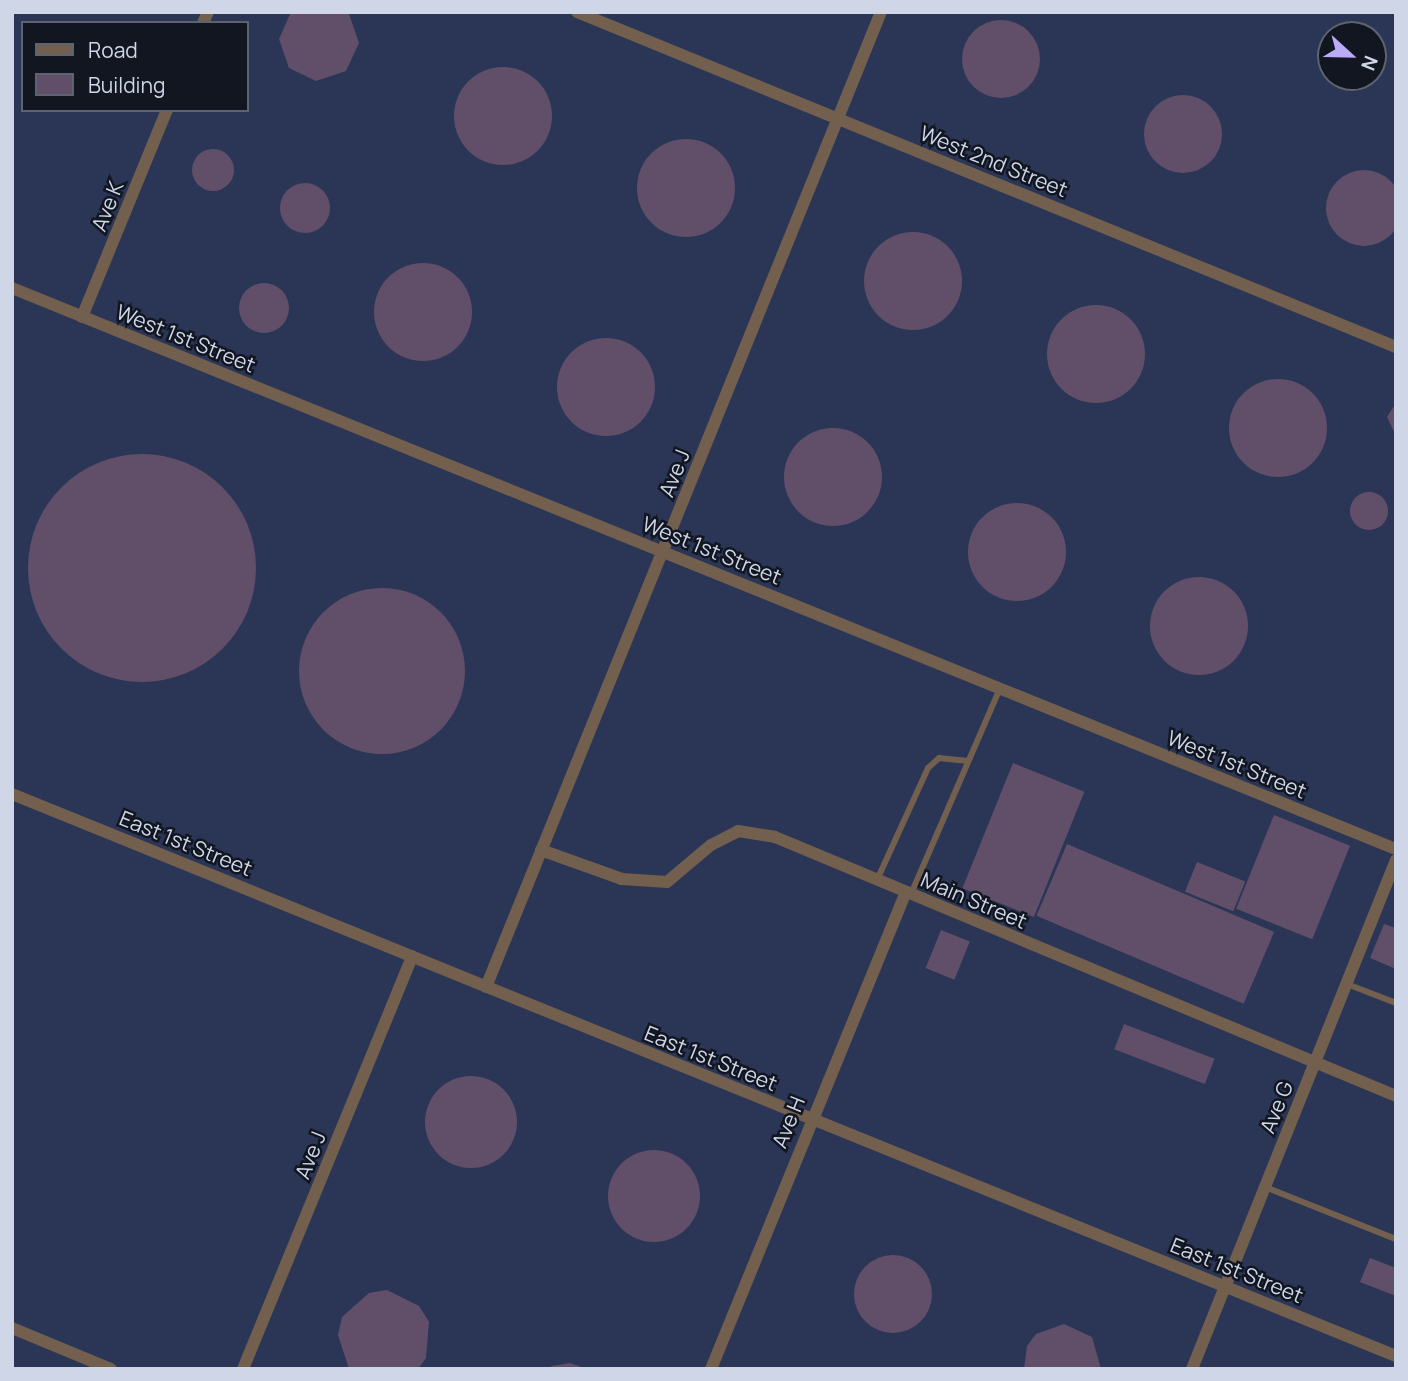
<!DOCTYPE html>
<html>
<head>
<meta charset="utf-8">
<style>
	body { margin:0 }
	#map { position:relative; width:1408px; height:1381px; overflow:hidden; background:#232d46; font-family:Manrope,sans-serif }
	div>[style] { position:absolute }
	[style*='--x'] { left:calc(var(--x)*1px); top:calc(var(--y)*1px); width:calc(var(--w)*1px); rotate:calc(var(--a)*1deg) }
	.built>* { inset:0; background:#2b3656 }
	.building>* { inset:0; background:#614f6a; transform-origin:0 0 }
	.round { border-radius:50% }
	.lane>* { height:6px; margin:-3px; padding:0 3px; transform-origin:3px; border-radius:3px; background:#725f4e }
	.street>* { height:12px; margin:-6px; padding:0 6px; transform-origin:6px; border-radius:6px; background:#725f4e }
	span { translate:-50% -50%; white-space:nowrap; text-align:center; line-height:1.15; -webkit-text-stroke:5px #111621; paint-order:stroke }
	.street-label { font-size:21px; color:#cfd6e7 }
	.frame { position:absolute; inset:0; border:14px solid #cfd6e7; pointer-events:none }
	.legend { position:absolute; left:21px; top:21px; width:228px; height:91px; box-sizing:border-box; background:#111621; border:2px solid #5d6370; margin:0; padding:9px 12px; list-style:none; font-size:21px; color:#cfd6e7 }
	.legend li { display:flex; align-items:center; gap:14px; height:35px }
	.legend b { width:35px; border:2px solid #5d6370 }
	.north { position:absolute; left:1317px; top:21px; width:70px; height:70px; box-sizing:border-box; background:#111621; border:2px solid #5d6370; border-radius:50%; rotate:112deg; font-size:19px; font-weight:700; line-height:28px; text-align:center; color:#cfd6e7 }
	.north::after { content:''; display:block; margin:auto; width:24px; height:32px; background:#b9abf7; clip-path:polygon(50% 0,100% 100%,50% 72%,0 100%) }
</style>
</head>
<body>
<div id="map">
	<div class="built">
		<div style="clip-path:polygon(evenodd,12px 12px,1396px 12px,1396px 1369px,12px 1369px,12px 12px,23px 23px,247px 23px,247px 110px,23px 110px,23px 23px,12px 12px,1331px 35px,1373px 35px,1373px 77px,1331px 77px,1331px 35px)"></div>
	</div>
	<div class="building">
		<div style="clip-path:polygon(291px 12px,349px 14px,359px 43px,346px 71px,316px 81px,289px 68px,279px 39px)"></div>
		<div class="round" style="left:962px;top:20px;width:78px;height:78px"></div>
		<div class="round" style="left:454px;top:67px;width:98px;height:98px"></div>
		<div class="round" style="left:1144px;top:95px;width:78px;height:78px"></div>
		<div class="round" style="left:637px;top:139px;width:98px;height:98px"></div>
		<div class="round" style="left:192px;top:149px;width:42px;height:42px"></div>
		<div class="round" style="left:1326px;top:170px;width:76px;height:76px"></div>
		<div class="round" style="left:280px;top:183px;width:50px;height:50px"></div>
		<div class="round" style="left:864px;top:232px;width:98px;height:98px"></div>
		<div class="round" style="left:374px;top:263px;width:98px;height:98px"></div>
		<div class="round" style="left:239px;top:283px;width:50px;height:50px"></div>
		<div class="round" style="left:1047px;top:305px;width:98px;height:98px"></div>
		<div class="round" style="left:557px;top:338px;width:98px;height:98px"></div>
		<div class="round" style="left:1229px;top:379px;width:98px;height:98px"></div>
		<div style="clip-path:polygon(1396px 403px,1396px 436px,1387px 417px)"></div>
		<div class="round" style="left:784px;top:428px;width:98px;height:98px"></div>
		<div class="round" style="left:28px;top:454px;width:228px;height:228px"></div>
		<div class="round" style="left:1350px;top:492px;width:38px;height:38px"></div>
		<div class="round" style="left:968px;top:503px;width:98px;height:98px"></div>
		<div class="round" style="left:1150px;top:577px;width:98px;height:98px"></div>
		<div class="round" style="left:299px;top:588px;width:166px;height:166px"></div>
		<div style="left:1013px;top:763px;width:77px;height:135px;rotate:22deg"></div>
		<div style="left:1274px;top:815px;width:82px;height:101px;rotate:22deg"></div>
		<div style="left:1067px;top:844px;width:225px;height:78px;rotate:23deg"></div>
		<div style="left:1197px;top:862px;width:52px;height:32px;rotate:22deg"></div>
		<div style="clip-path:polygon(1384px 924px,1396px 928px,1396px 969px,1370px 958px)"></div>
		<div style="left:941px;top:930px;width:31px;height:41px;rotate:22deg"></div>
		<div style="left:1124px;top:1024px;width:97px;height:27px;rotate:21deg"></div>
		<div class="round" style="left:425px;top:1076px;width:92px;height:92px"></div>
		<div class="round" style="left:608px;top:1150px;width:92px;height:92px"></div>
		<div class="round" style="left:854px;top:1255px;width:78px;height:78px"></div>
		<div style="clip-path:polygon(1370px 1258px,1396px 1268px,1396px 1296px,1360px 1282px)"></div>
		<div style="clip-path:polygon(387px 1290px,419px 1306px,429px 1322px,426px 1358px,418px 1369px,349px 1369px,338px 1335px,342px 1317px,369px 1293px)"></div>
		<div style="clip-path:polygon(1064px 1324px,1092px 1337px,1101px 1369px,1024px 1369px,1027px 1346px,1036px 1334px)"></div>
		<div style="clip-path:polygon(570px 1363px,587px 1369px,547px 1369px,552px 1366px)"></div>
	</div>
	<div class="lane">
		<div style="--x:877;--y:880;--w:123;--a:-65.5"></div>
		<div style="--x:928;--y:768;--w:15;--a:-42"></div>
		<div style="--x:939;--y:758;--w:27;--a:6"></div>
		<div style="--x:911;--y:894;--w:224;--a:-66.6"></div>
		<div style="--x:1347;--y:984;--w:53;--a:21.2"></div>
		<div style="--x:1265;--y:1187;--w:141;--a:21.7"></div>
	</div>
	<div class="street">
		<div style="--x:577;--y:12;--w:885;--a:22.25"></div>
		<div style="--x:203;--y:23;--w:12;--a:-66"></div>
		<div style="--x:12;--y:288;--w:1493;--a:22.07"></div>
		<div style="--x:82;--y:317;--w:224;--a:-67.7"></div>
		<div style="--x:12;--y:794;--w:1494;--a:22.1"></div>
		<div style="--x:541;--y:850;--w:86;--a:19.7"></div>
		<div style="--x:622;--y:879;--w:45;--a:3.8"></div>
		<div style="--x:667;--y:882;--w:57;--a:-40.1"></div>
		<div style="--x:711;--y:845;--w:30;--a:-27"></div>
		<div style="--x:738;--y:831;--w:37;--a:9"></div>
		<div style="--x:775;--y:837;--w:673;--a:22.64"></div>
		<div style="--x:486;--y:987;--w:1052;--a:-67.95"></div>
		<div style="--x:12;--y:1328;--w:107;--a:22.5"></div>
		<div style="--x:243;--y:1369;--w:446;--a:-67.7"></div>
		<div style="--x:711;--y:1369;--w:515;--a:-67.77"></div>
		<div style="--x:1192;--y:1369;--w:548;--a:-68.16"></div>
	</div>
	<div class="street-label">
		<span style="left:994px;top:161px;rotate:22deg">West 2nd Street</span>
		<span style="left:107px;top:206px;rotate:-68deg">Ave K</span>
		<span style="left:186px;top:338px;rotate:22deg">West 1st Street</span>
		<span style="left:674px;top:473px;rotate:-68deg">Ave J</span>
		<span style="left:712px;top:550px;rotate:22deg">West 1st Street</span>
		<span style="left:1237px;top:764px;rotate:22deg">West 1st Street</span>
		<span style="left:186px;top:843px;rotate:22deg">East 1st Street</span>
		<span style="left:974px;top:900px;rotate:23deg">Main Street</span>
		<span style="left:711px;top:1058px;rotate:22deg">East 1st Street</span>
		<span style="left:1276px;top:1107px;rotate:-68deg">Ave G</span>
		<span style="left:788px;top:1122px;rotate:-68deg">Ave H</span>
		<span style="left:310px;top:1155px;rotate:-68deg">Ave J</span>
		<span style="left:1237px;top:1270px;rotate:22deg">East 1st Street</span>
	</div>
	<div class="frame"></div>
	<ul class="legend">
	<li><b style="height:9px;background:#725f4e"></b>Road</li>
	<li><b style="height:19px;background:#614f6a"></b>Building</li>
	</ul>
	<div class="north">N</div>
</div>
</body>
</html>
